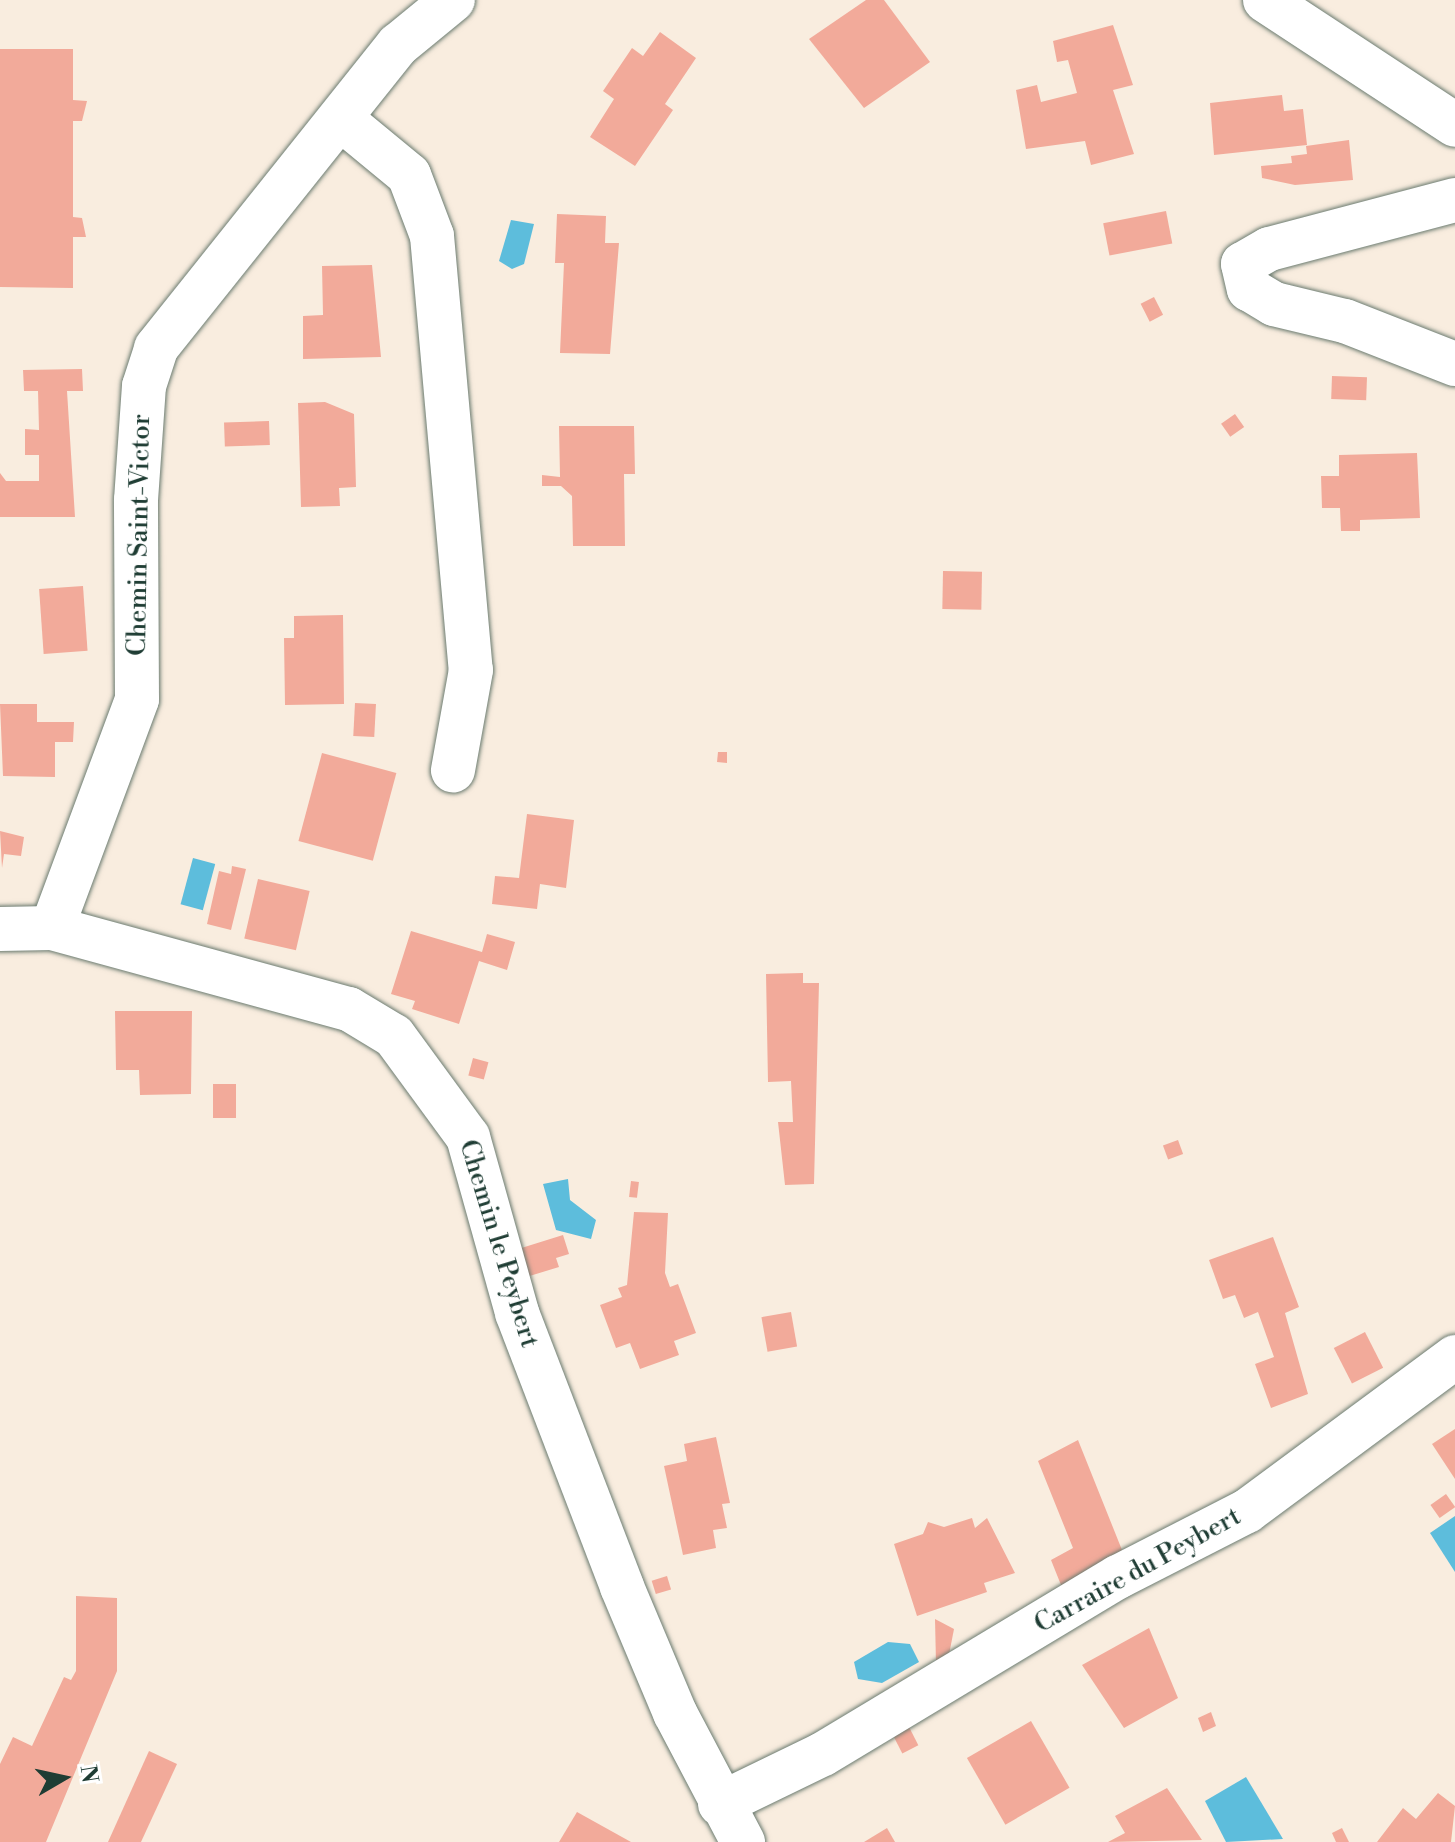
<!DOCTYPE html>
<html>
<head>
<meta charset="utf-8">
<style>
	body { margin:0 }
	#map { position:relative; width:1455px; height:1842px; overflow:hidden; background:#f9eddf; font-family:"Libre Bodoni",serif }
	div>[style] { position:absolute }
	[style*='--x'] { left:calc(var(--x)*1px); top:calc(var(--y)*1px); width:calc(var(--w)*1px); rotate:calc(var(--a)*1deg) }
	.water>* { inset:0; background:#5dbddc; transform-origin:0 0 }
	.building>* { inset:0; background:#f2aa9a; transform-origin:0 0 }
	.roads { filter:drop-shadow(0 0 2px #6b7b70) drop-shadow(0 0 2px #6b7b70) }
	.minor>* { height:44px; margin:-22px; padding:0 22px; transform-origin:22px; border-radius:22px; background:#fff }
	span { translate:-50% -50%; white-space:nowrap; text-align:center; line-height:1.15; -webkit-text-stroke:6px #fff; paint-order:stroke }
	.street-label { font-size:26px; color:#1f3d34 }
	.north { position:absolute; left:24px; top:1738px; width:80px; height:80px; -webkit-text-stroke:6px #fff; paint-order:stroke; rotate:81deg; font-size:22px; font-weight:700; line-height:32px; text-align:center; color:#1f3d34 }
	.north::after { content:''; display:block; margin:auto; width:28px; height:36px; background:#1f3d34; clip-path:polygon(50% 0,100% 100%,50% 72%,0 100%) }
</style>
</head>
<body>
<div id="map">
	<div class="water">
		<div style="clip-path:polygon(511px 220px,534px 224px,524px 264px,512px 269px,499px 261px)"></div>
		<div style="left:193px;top:858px;width:23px;height:48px;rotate:15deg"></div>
		<div style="clip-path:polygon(568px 1179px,570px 1200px,596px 1220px,591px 1239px,556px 1230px,543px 1184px)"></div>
		<div style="clip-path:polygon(1455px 1516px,1455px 1572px,1430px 1533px)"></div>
		<div style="clip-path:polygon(888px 1642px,910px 1644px,919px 1662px,882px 1683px,858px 1679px,854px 1662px)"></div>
		<div style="clip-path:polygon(1246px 1777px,1283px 1839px,1226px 1842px,1205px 1801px)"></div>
	</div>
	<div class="building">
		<div style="clip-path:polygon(866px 0,884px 0,930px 62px,864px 108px,809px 39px)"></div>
		<div style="clip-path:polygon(1113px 25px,1133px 85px,1113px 90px,1134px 154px,1091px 165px,1085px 141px,1026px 149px,1016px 90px,1037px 85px,1041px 102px,1077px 93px,1068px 60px,1057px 62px,1053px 41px)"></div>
		<div style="clip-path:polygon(660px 32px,696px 58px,665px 104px,673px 110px,635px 166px,590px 137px,614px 99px,603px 91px,632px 48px,643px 56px)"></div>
		<div style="clip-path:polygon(0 49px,73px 49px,73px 100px,87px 101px,82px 121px,73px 121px,73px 217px,82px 218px,86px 237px,73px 237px,73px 288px,0 287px)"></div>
		<div style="clip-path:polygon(1282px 95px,1284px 111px,1303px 109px,1307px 145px,1214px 155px,1210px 103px)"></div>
		<div style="clip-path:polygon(1349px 140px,1353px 180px,1295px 185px,1262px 178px,1261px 166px,1292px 163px,1291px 156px,1307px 154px,1306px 146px)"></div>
		<div style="left:1166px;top:211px;width:33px;height:64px;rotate:79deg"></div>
		<div style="clip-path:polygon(557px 214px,606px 216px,605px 243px,619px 243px,610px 354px,560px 353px,564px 263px,555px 263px)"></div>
		<div style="clip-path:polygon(372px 265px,381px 357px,303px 359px,303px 316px,323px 315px,322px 266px)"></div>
		<div style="left:1154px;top:297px;width:20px;height:15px;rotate:63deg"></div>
		<div style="clip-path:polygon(82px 369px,83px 391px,67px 391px,75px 517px,0 517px,0 473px,6px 481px,39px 481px,39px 455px,25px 455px,25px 429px,39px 430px,38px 391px,24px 391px,23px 370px)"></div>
		<div style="left:1332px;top:376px;width:35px;height:23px;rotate:2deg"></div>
		<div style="clip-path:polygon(325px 402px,354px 414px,356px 487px,339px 488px,340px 506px,301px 507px,298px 403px)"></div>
		<div style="left:1235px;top:414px;width:16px;height:17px;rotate:55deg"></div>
		<div style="left:269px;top:421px;width:24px;height:45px;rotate:88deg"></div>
		<div style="clip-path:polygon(559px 426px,634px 426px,635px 474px,624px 474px,625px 546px,573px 546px,572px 496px,561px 486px,542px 486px,542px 475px,560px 477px)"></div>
		<div style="clip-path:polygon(1417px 453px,1420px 518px,1360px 520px,1360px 531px,1341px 531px,1340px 508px,1322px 508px,1321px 476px,1339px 476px,1339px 455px)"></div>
		<div style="left:943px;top:571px;width:39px;height:38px;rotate:1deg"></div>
		<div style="left:83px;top:586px;width:65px;height:44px;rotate:86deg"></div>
		<div style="clip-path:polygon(343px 615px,344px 704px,285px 705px,284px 638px,294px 638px,294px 616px)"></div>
		<div style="left:355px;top:703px;width:21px;height:33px;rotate:3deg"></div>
		<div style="clip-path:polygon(0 704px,37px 704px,37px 722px,74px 722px,73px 742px,55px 742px,55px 777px,3px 776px)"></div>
		<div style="clip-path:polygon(718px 752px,727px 752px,727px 763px,717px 762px)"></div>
		<div style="left:322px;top:753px;width:77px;height:91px;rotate:15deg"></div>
		<div style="clip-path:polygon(527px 814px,574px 820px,566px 888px,540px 884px,537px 909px,492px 904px,495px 876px,519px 878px)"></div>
		<div style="clip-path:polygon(0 831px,24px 837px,21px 856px,4px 854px,2px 868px)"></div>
		<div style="clip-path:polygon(232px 866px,246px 869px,231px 930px,207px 924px,219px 871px,231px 874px)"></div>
		<div style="left:258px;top:879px;width:53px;height:61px;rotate:13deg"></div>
		<div style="clip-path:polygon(411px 931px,482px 952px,487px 934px,515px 942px,507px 970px,479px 961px,459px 1024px,412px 1009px,415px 1001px,391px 994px)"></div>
		<div style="clip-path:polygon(803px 973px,803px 983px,819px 983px,814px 1184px,785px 1185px,778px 1122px,793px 1122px,791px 1081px,768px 1082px,766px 974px)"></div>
		<div style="clip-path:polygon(115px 1011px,192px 1011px,191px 1094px,140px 1095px,139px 1070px,116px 1070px)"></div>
		<div style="left:473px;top:1058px;width:16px;height:18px;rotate:15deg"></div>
		<div style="left:213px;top:1084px;width:23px;height:34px"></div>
		<div style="left:1178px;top:1140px;width:15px;height:16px;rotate:70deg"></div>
		<div style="left:631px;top:1181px;width:8px;height:16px;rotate:7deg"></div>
		<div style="clip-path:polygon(634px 1212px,668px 1213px,665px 1273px,670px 1287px,678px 1284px,696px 1333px,674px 1341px,679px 1355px,640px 1369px,630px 1343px,616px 1348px,600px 1305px,622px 1297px,618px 1288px,627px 1285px)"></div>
		<div style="clip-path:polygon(563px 1235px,569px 1254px,556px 1258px,559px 1267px,523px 1278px,515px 1250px)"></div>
		<div style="clip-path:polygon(1273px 1237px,1299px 1307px,1285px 1313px,1308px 1394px,1271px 1408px,1255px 1364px,1274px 1357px,1258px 1312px,1244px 1318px,1235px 1295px,1223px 1299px,1209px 1260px)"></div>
		<div style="left:791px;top:1312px;width:35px;height:30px;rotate:80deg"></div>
		<div style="left:1365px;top:1332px;width:40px;height:35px;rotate:63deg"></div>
		<div style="clip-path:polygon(1455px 1429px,1455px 1479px,1432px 1444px)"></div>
		<div style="clip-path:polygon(716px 1437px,730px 1503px,722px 1504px,727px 1528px,713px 1530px,716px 1548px,683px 1555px,664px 1466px,687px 1461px,684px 1444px)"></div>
		<div style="clip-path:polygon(1078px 1440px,1126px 1560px,1063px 1590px,1051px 1560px,1073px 1548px,1038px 1461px)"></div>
		<div style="left:1446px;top:1494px;width:16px;height:19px;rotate:55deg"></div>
		<div style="clip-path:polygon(972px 1518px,975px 1528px,987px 1518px,1015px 1573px,984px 1583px,987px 1592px,917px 1616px,894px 1544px,923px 1534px,928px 1522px,944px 1527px)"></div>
		<div style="left:667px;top:1576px;width:14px;height:16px;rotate:73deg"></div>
		<div style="clip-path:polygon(76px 1596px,117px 1598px,117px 1671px,46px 1842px,0 1842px,0 1764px,13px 1737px,32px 1746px,64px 1677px,71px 1680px,76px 1671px)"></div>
		<div style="clip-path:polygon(935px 1619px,954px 1629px,947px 1665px,936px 1663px)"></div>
		<div style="clip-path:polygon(1149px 1628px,1178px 1698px,1124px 1728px,1082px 1665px)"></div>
		<div style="clip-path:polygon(1211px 1712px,1216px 1726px,1203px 1732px,1198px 1718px)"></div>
		<div style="left:1031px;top:1721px;width:77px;height:74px;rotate:60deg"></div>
		<div style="left:907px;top:1723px;width:25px;height:18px;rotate:63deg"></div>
		<div style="clip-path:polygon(149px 1751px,177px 1764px,141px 1842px,108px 1842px)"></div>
		<div style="clip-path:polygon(1167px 1788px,1202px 1840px,1108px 1842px,1125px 1833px,1115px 1816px)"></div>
		<div style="clip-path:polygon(1438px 1793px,1455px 1806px,1451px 1842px,1377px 1842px,1403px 1808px,1416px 1819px)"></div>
		<div style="clip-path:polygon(577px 1812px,631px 1842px,559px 1842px)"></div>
		<div style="clip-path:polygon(887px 1828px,895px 1842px,864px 1842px)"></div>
		<div style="clip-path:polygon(1342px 1828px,1349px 1842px,1336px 1842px,1332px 1833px)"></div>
	</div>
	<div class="roads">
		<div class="minor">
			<div style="--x:1265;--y:0;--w:227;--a:33.3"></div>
			<div style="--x:341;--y:119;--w:88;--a:39.5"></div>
			<div style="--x:409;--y:175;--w:65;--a:69.3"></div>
			<div style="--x:432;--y:236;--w:436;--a:84.9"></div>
			<div style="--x:471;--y:670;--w:102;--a:100.2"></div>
			<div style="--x:1455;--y:200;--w:192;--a:165.2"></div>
			<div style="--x:1269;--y:249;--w:30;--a:150"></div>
			<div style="--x:1243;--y:264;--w:26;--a:77"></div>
			<div style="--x:1249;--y:289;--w:29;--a:31"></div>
			<div style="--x:1274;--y:304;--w:73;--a:13.5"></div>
			<div style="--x:1345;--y:321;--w:118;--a:21.4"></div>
			<div style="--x:52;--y:928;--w:244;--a:-69.6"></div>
			<div style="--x:137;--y:699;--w:199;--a:-90.3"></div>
			<div style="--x:136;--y:500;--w:114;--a:-86"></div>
			<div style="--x:144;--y:386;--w:40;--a:-72"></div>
			<div style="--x:156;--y:348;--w:388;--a:-51.4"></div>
			<div style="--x:398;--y:45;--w:71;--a:-39.3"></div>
			<div style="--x:0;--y:929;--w:52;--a:-1.1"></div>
			<div style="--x:52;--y:928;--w:308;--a:15.3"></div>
			<div style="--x:349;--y:1009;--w:52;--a:31"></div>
			<div style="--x:394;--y:1036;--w:125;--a:53.8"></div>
			<div style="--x:468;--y:1137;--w:183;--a:74.4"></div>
			<div style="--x:517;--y:1313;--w:293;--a:69"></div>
			<div style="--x:622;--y:1587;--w:137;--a:67.2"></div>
			<div style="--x:675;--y:1713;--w:146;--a:62.2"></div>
			<div style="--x:720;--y:1804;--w:114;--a:-25.9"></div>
			<div style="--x:823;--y:1754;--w:344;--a:-31"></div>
			<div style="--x:1118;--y:1577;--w:145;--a:-27.1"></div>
			<div style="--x:1247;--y:1511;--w:259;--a:-36.5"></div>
		</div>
	</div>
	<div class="street-label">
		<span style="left:140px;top:535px;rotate:-89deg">Chemin Saint-Victor</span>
		<span style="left:498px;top:1244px;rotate:73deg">Chemin le Peybert</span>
		<span style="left:1138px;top:1571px;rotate:-29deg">Carraire du Peybert</span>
	</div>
	<div class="north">N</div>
</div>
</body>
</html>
